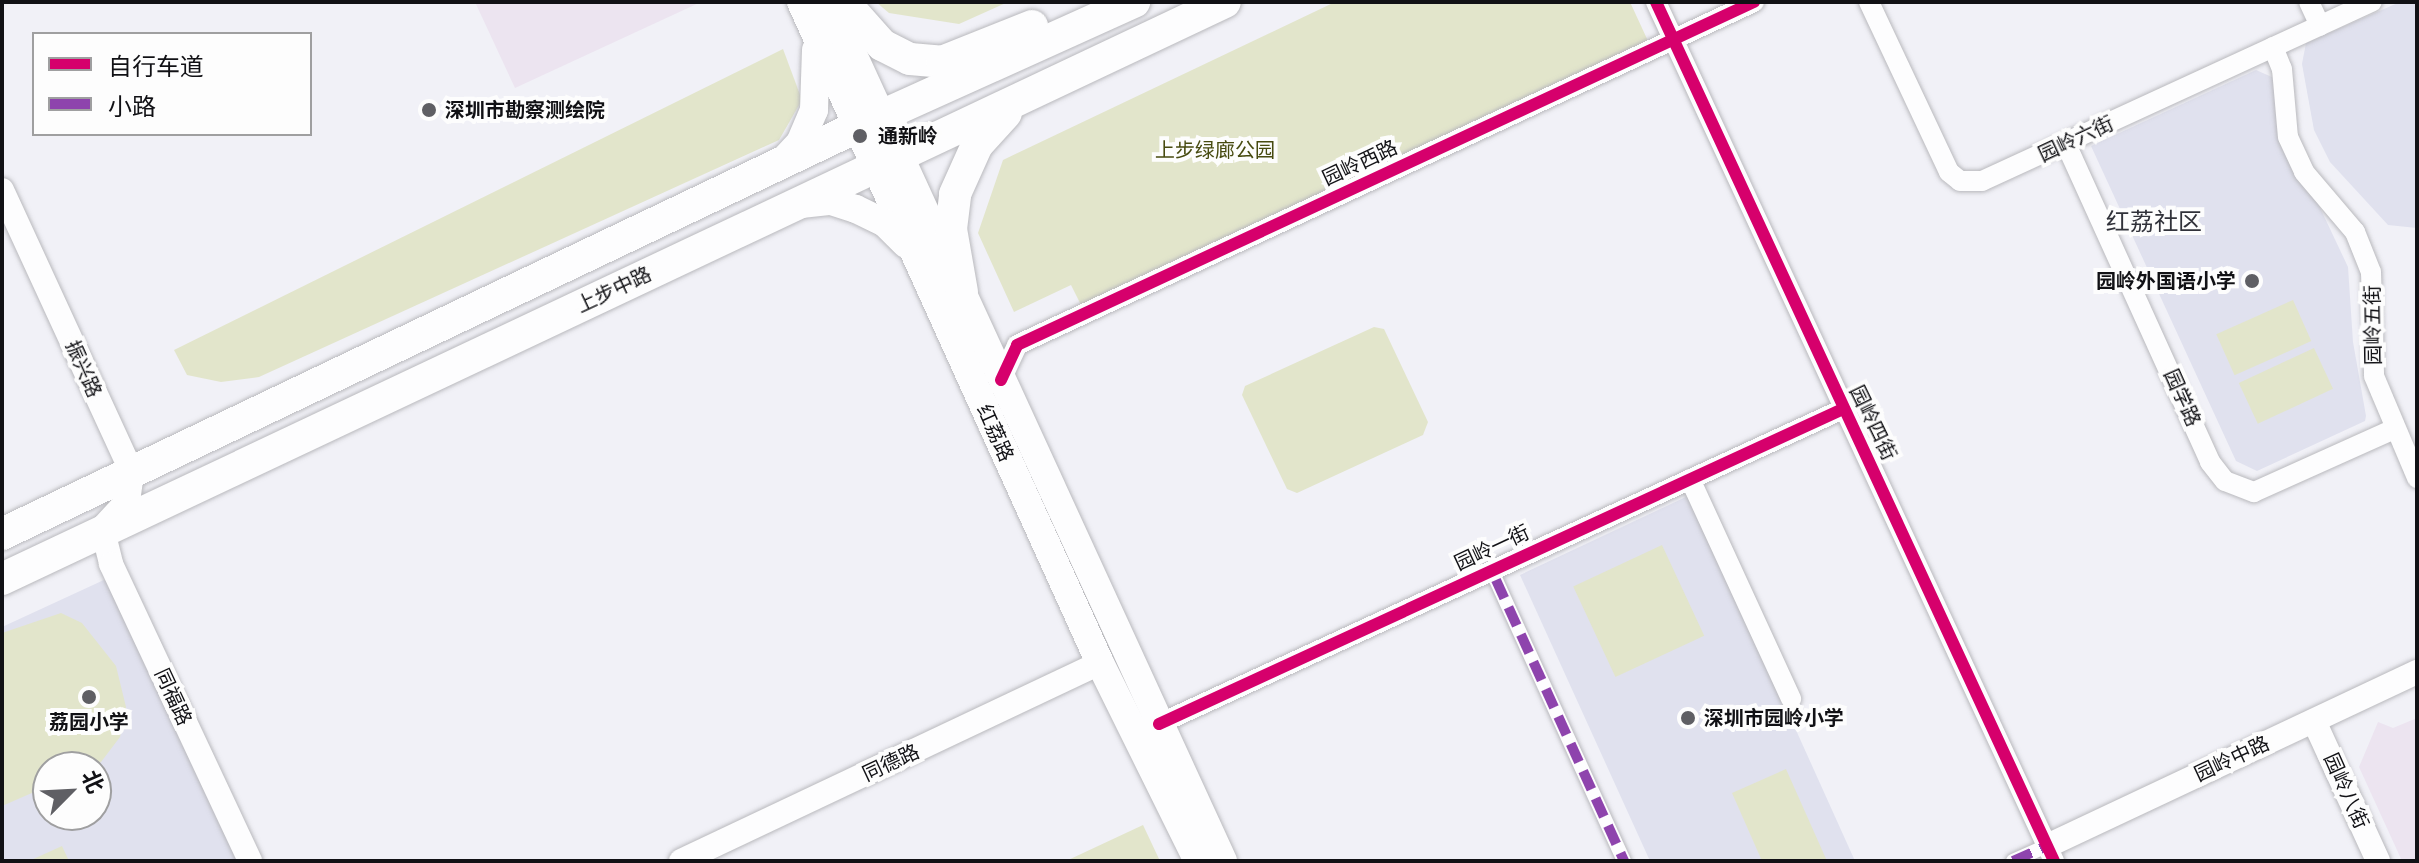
<!DOCTYPE html>
<html>
<head>
<meta charset="utf-8">
<style>
	body { margin:0 }
	#map { position:relative; width:2419px; height:863px; overflow:hidden; background:#f1f1f7; font-family:"Fira Sans Condensed","Noto Sans SC",sans-serif }
	div>[style] { position:absolute }
	[style*='--x'] { left:calc(var(--x)*1px); top:calc(var(--y)*1px); width:calc(var(--w)*1px); rotate:calc(var(--a)*1deg) }
	.commercial>* { inset:0; background:#ece4f0 }
	.built>* { inset:0; background:#e0e1ee }
	.green>* { inset:0; background:#e2e5cb; transform-origin:0 0 }
	.roads { filter:drop-shadow(0 0 2px #b9b9bd) drop-shadow(0 0 2px #b9b9bd) }
	.pedestrian>* { height:14px; margin:-7px; padding:0 7px; transform-origin:7px; border-radius:7px; background:#fdfdfe }
	.minor>* { height:20px; margin:-10px; padding:0 10px; transform-origin:10px; border-radius:10px; background:#fdfdfe }
	.tertiary>* { height:24px; margin:-12px; padding:0 12px; transform-origin:12px; border-radius:12px; background:#fdfdfe }
	.secondary>* { height:28px; margin:-14px; padding:0 14px; transform-origin:14px; border-radius:14px; background:#fdfdfe }
	.primary>* { height:32px; margin:-16px; padding:0 16px; transform-origin:16px; border-radius:16px; background:#fdfdfe }
	.quiet>* { height:10px; margin-top:-5px; transform-origin:0; background:repeating-linear-gradient(90deg,#8e44ad 0 20px,transparent 0 30px) }
	.cycleway>* { height:12px; margin:-6px; padding:0 6px; transform-origin:6px; border-radius:6px; background:#d6006c }
	.dots>* { width:22px; height:22px; translate:-50% -50%; box-sizing:border-box; border:4px solid #fdfdfd; border-radius:50% }
	span { translate:-50% -50%; white-space:nowrap; text-align:center; line-height:1.15; -webkit-text-stroke:8px #fdfdfd; paint-order:stroke }
	.poi-label { font-size:20px; color:#111115; font-weight:700 }
	.left { translate:0 -50%; text-align:left }
	.right { translate:-100% -50%; text-align:right }
	.street-label { font-size:20px; color:#111115 }
	.park-label { font-size:20px; color:#474b10 }
	.quarter-label { font-size:24px; color:#31323a }
	.frame { position:absolute; inset:0; border:4px solid #111115; pointer-events:none }
	.legend { position:absolute; left:32px; top:32px; width:280px; height:104px; box-sizing:border-box; background:#fdfdfd; border:2px solid #9f9fa0; margin:0; padding:10px 14px; list-style:none; font-size:24px; color:#111115 }
	.legend li { display:flex; align-items:center; gap:16px; height:40px }
	.legend b { width:40px; border:2px solid #9f9fa0 }
	.north { position:absolute; left:32px; top:751px; width:80px; height:80px; box-sizing:border-box; background:#fdfdfd; border:2px solid #9f9fa0; border-radius:50%; rotate:66deg; font-size:22px; font-weight:700; line-height:32px; text-align:center; color:#111115 }
	.north::after { content:''; display:block; margin:auto; width:28px; height:36px; background:#5f5f64; clip-path:polygon(50% 0,100% 100%,50% 72%,0 100%) }
</style>
</head>
<body>
<div id="map">
	<div class="commercial">
		<div style="clip-path:polygon(475px 2px,701px 2px,515px 88px)"></div>
		<div style="clip-path:polygon(2417px 718px,2417px 861px,2402px 861px,2359px 767px,2378px 722px,2393px 728px)"></div>
	</div>
	<div class="built">
		<div style="clip-path:polygon(2400px 2px,2417px 2px,2417px 228px,2388px 225px,2330px 162px,2314px 130px,2302px 64px,2306px 43px)"></div>
		<div style="clip-path:polygon(2256px 70px,2274px 78px,2298px 161px,2348px 267px,2353px 342px,2366px 416px,2365px 421px,2257px 471px,2236px 461px,2091px 146px)"></div>
		<div style="clip-path:polygon(1690px 495px,1855px 861px,1650px 861px,1520px 575px)"></div>
		<div style="clip-path:polygon(evenodd,119px 573px,251px 861px,2px 861px,2px 627px,119px 573px,48px 767px,96px 767px,96px 815px,48px 815px,48px 767px)"></div>
	</div>
	<div class="green">
		<div style="clip-path:polygon(876px 2px,1008px 2px,959px 24px,889px 13px)"></div>
		<div style="clip-path:polygon(1335px 2px,1630px 2px,1648px 41px,1081px 305px,1071px 285px,1014px 312px,978px 233px,1003px 160px)"></div>
		<div style="clip-path:polygon(783px 49px,802px 100px,779px 140px,259px 377px,221px 382px,187px 375px,174px 350px)"></div>
		<div style="left:2293px;top:300px;width:45px;height:84px;rotate:66deg"></div>
		<div style="clip-path:polygon(1374px 327px,1384px 329px,1428px 422px,1423px 435px,1297px 493px,1287px 489px,1242px 395px,1245px 386px)"></div>
		<div style="left:2314px;top:348px;width:45px;height:83px;rotate:65deg"></div>
		<div style="left:1662px;top:545px;width:100px;height:98px;rotate:65deg"></div>
		<div style="clip-path:polygon(61px 613px,82px 623px,116px 666px,126px 707px,120px 737px,101px 762px,90px 767px,48px 767px,48px 786px,2px 806px,2px 633px)"></div>
		<div style="clip-path:polygon(1786px 769px,1827px 861px,1762px 861px,1732px 793px)"></div>
		<div style="clip-path:polygon(1143px 825px,1160px 861px,1066px 861px)"></div>
		<div style="clip-path:polygon(62px 846px,69px 861px,29px 861px)"></div>
	</div>
	<div class="roads">
		<div class="pedestrian">
			<div style="--x:1496;--y:580;--w:309;--a:65.5"></div>
			<div style="--x:2013;--y:861;--w:37;--a:-24"></div>
		</div>
		<div class="minor">
			<div style="--x:1656;--y:2;--w:947;--a:65.14"></div>
			<div style="--x:1869;--y:2;--w:188;--a:64.8"></div>
			<div style="--x:1949;--y:172;--w:14;--a:39"></div>
			<div style="--x:1960;--y:181;--w:22;--a:0"></div>
			<div style="--x:1982;--y:181;--w:429;--a:-24.7"></div>
			<div style="--x:2309;--y:2;--w:26;--a:65"></div>
			<div style="--x:2273;--y:47;--w:24;--a:68"></div>
			<div style="--x:2282;--y:69;--w:68;--a:85"></div>
			<div style="--x:2288;--y:137;--w:38;--a:65"></div>
			<div style="--x:2304;--y:172;--w:79;--a:49.6"></div>
			<div style="--x:2355;--y:232;--w:43;--a:68.2"></div>
			<div style="--x:2371;--y:272;--w:104;--a:88.3"></div>
			<div style="--x:2374;--y:376;--w:111;--a:67.1"></div>
			<div style="--x:2066;--y:144;--w:349;--a:65.6"></div>
			<div style="--x:2210;--y:462;--w:24;--a:52"></div>
			<div style="--x:2225;--y:481;--w:31;--a:21"></div>
			<div style="--x:2254;--y:492;--w:154;--a:-24.2"></div>
			<div style="--x:1001;--y:380;--w:38;--a:-65"></div>
			<div style="--x:1017;--y:345;--w:813;--a:-24.96"></div>
			<div style="--x:1690;--y:479;--w:242;--a:65.3"></div>
			<div style="--x:1159;--y:724;--w:753;--a:-24.73"></div>
		</div>
		<div class="tertiary">
			<div style="--x:2;--y:190;--w:311;--a:65.3"></div>
			<div style="--x:132;--y:473;--w:27;--a:98"></div>
			<div style="--x:128;--y:500;--w:35;--a:133"></div>
			<div style="--x:103;--y:531;--w:34;--a:76"></div>
			<div style="--x:111;--y:564;--w:328;--a:64.9"></div>
			<div style="--x:2314;--y:721;--w:154;--a:65.4"></div>
			<div style="--x:2047;--y:846;--w:409;--a:-25.2"></div>
			<div style="--x:681;--y:861;--w:463;--a:-25.3"></div>
		</div>
		<div class="secondary">
			<div style="--x:801;--y:2;--w:725;--a:65.66"></div>
			<div style="--x:1100;--y:663;--w:221;--a:63.7"></div>
			<div style="--x:829;--y:2;--w:945;--a:65.36"></div>
			<div style="--x:782;--y:162;--w:26;--a:-47"></div>
			<div style="--x:800;--y:143;--w:36;--a:-67"></div>
			<div style="--x:814;--y:110;--w:60;--a:-88.1"></div>
			<div style="--x:801;--y:204;--w:30;--a:-6"></div>
			<div style="--x:831;--y:201;--w:26;--a:18"></div>
			<div style="--x:856;--y:209;--w:32;--a:26"></div>
			<div style="--x:885;--y:223;--w:30;--a:45"></div>
		</div>
		<div class="primary">
			<div style="--x:844;--y:2;--w:57;--a:48.5"></div>
			<div style="--x:882;--y:45;--w:31;--a:27"></div>
			<div style="--x:910;--y:59;--w:32;--a:5"></div>
			<div style="--x:942;--y:62;--w:97;--a:-21.8"></div>
			<div style="--x:962;--y:292;--w:64;--a:-99.9"></div>
			<div style="--x:951;--y:229;--w:35;--a:-83"></div>
			<div style="--x:955;--y:194;--w:54;--a:-65.8"></div>
			<div style="--x:977;--y:145;--w:43;--a:-47.8"></div>
			<div style="--x:2;--y:534;--w:949;--a:-25.46"></div>
			<div style="--x:859;--y:126;--w:302;--a:-24.3"></div>
			<div style="--x:2;--y:579;--w:1352;--a:-25.26"></div>
		</div>
	</div>
	<div class="quiet">
		<div style="--x:1496;--y:580;--w:309;--a:65.5"></div>
		<div style="--x:2013;--y:861;--w:37;--a:-24"></div>
	</div>
	<div class="cycleway">
		<div style="--x:1656;--y:2;--w:947;--a:65.14"></div>
		<div style="--x:1001;--y:380;--w:38;--a:-65"></div>
		<div style="--x:1017;--y:345;--w:813;--a:-24.96"></div>
		<div style="--x:1159;--y:724;--w:753;--a:-24.73"></div>
	</div>
	<div class="dots">
		<div style="left:429px;top:110px;background:#5f5f64"></div>
		<div style="left:860px;top:136px;background:#5f5f64"></div>
		<div style="left:2252px;top:281px;background:#5f5f64"></div>
		<div style="left:89px;top:697px;background:#5f5f64"></div>
		<div style="left:1688px;top:718px;background:#5f5f64"></div>
	</div>
	<div class="poi-label">
		<span class="left" style="left:445px;top:110px">深圳市勘察测绘院</span>
		<span class="left" style="left:878px;top:136px">通新岭</span>
		<span class="right" style="left:2236px;top:281px">园岭外国语小学</span>
		<span class="left" style="left:1704px;top:718px">深圳市园岭小学</span>
		<span style="left:89px;top:722px">荔园小学</span>
	</div>
	<div class="street-label">
		<span style="left:2076px;top:139px;rotate:-25deg">园岭六街</span>
		<span style="left:1360px;top:163px;rotate:-25deg">园岭西路</span>
		<span style="left:614px;top:290px;rotate:-25deg">上步中路</span>
		<span style="left:2373px;top:325px;rotate:-91deg">园岭五街</span>
		<span style="left:83px;top:369px;rotate:66deg">振兴路</span>
		<span style="left:2182px;top:398px;rotate:66deg">园学路</span>
		<span style="left:1873px;top:423px;rotate:64deg">园岭四街</span>
		<span style="left:995px;top:433px;rotate:66deg">红荔路</span>
		<span style="left:1492px;top:548px;rotate:-25deg">园岭一街</span>
		<span style="left:173px;top:697px;rotate:65deg">同福路</span>
		<span style="left:2232px;top:759px;rotate:-25deg">园岭中路</span>
		<span style="left:891px;top:763px;rotate:-25deg">同德路</span>
		<span style="left:2346px;top:791px;rotate:66deg">园岭八街</span>
	</div>
	<div class="park-label">
		<span style="left:1215px;top:150px">上步绿廊公园</span>
	</div>
	<div class="quarter-label">
		<span style="left:2154px;top:223px">红荔社区</span>
	</div>
	<div class="frame"></div>
	<ul class="legend">
	<li><b style="height:10px;background:#d6006c"></b>自行车道</li>
	<li><b style="height:10px;background:#8e44ad"></b>小路</li>
	</ul>
	<div class="north">北</div>
</div>
</body>
</html>
